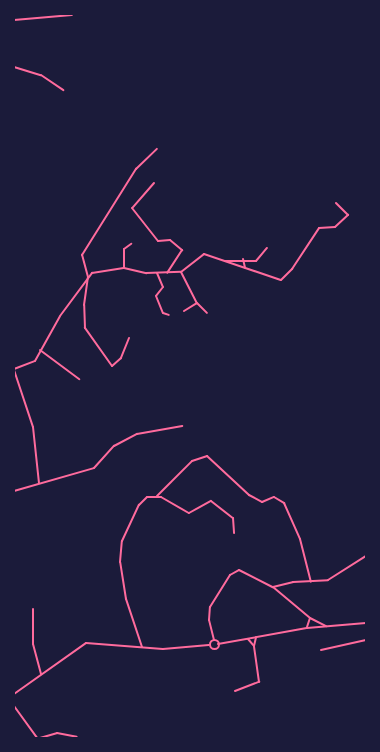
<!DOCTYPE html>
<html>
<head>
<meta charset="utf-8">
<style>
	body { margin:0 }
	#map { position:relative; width:380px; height:752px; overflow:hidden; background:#1b1b3a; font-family:"Varela Round",sans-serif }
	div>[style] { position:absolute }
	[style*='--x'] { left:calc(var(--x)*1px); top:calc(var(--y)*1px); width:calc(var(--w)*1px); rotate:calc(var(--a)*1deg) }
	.minor>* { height:2px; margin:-1px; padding:0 1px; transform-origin:1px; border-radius:1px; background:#ff6b9d }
	.minor>.ring { margin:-1px; padding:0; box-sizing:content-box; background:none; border:2px solid #ff6b9d; border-radius:50% }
	span { translate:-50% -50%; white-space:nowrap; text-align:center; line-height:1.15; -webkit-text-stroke:5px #1b1b3a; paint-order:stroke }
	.frame { position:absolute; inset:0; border:15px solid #1b1b3a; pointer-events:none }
</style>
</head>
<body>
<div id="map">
	<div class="minor">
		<div style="--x:14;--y:20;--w:58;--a:-4.9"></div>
		<div style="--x:14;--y:67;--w:28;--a:17"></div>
		<div style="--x:41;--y:75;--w:27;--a:34"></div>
		<div style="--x:154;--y:183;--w:33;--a:131"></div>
		<div style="--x:132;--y:208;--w:42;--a:51.8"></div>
		<div style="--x:158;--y:241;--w:12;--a:-5"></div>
		<div style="--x:170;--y:240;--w:16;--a:40"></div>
		<div style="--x:182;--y:250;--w:27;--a:123"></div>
		<div style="--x:243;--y:259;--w:9;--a:77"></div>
		<div style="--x:225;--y:261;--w:31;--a:0"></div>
		<div style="--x:256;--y:261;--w:17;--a:-50"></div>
		<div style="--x:124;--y:268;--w:23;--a:13"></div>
		<div style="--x:146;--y:273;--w:35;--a:-2"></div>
		<div style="--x:181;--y:272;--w:29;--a:-38"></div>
		<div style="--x:204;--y:254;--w:81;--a:18.7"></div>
		<div style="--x:281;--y:280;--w:16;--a:-45"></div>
		<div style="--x:292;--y:269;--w:49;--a:-56.6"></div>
		<div style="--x:319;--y:228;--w:16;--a:-4"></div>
		<div style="--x:335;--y:227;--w:18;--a:-43"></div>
		<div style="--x:348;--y:215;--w:17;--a:-135"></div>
		<div style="--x:181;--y:272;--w:35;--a:63"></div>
		<div style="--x:197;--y:303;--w:14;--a:45"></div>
		<div style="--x:157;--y:273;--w:15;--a:67"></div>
		<div style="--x:163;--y:287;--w:11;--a:128"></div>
		<div style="--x:156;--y:296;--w:18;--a:68"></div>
		<div style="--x:163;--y:313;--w:6;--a:18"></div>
		<div style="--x:184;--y:311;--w:15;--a:-32"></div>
		<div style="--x:129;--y:338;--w:22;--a:112"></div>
		<div style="--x:121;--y:358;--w:12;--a:138"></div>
		<div style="--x:112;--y:366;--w:47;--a:-125.4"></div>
		<div style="--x:85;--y:328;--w:23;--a:-92"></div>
		<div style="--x:84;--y:305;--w:28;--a:-82"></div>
		<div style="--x:88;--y:277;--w:23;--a:-105"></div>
		<div style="--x:82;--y:255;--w:102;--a:-57.9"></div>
		<div style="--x:136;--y:169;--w:29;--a:-44"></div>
		<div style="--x:40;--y:350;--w:49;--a:36.6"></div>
		<div style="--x:14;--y:369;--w:22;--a:-21"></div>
		<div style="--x:35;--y:361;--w:51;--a:-60.9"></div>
		<div style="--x:60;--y:316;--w:54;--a:-53.3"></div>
		<div style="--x:92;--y:273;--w:32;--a:-9"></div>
		<div style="--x:124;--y:268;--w:19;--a:-90"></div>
		<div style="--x:124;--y:249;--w:9;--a:-36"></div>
		<div style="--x:14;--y:370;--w:60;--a:71.6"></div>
		<div style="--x:33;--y:427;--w:56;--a:83.9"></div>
		<div style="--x:14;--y:491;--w:83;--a:-16"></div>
		<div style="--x:94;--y:468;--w:30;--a:-48"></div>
		<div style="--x:114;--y:446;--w:26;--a:-28"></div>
		<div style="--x:137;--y:434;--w:46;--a:-10.1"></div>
		<div style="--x:157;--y:496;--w:49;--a:-45"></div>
		<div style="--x:192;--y:461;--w:16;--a:-18"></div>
		<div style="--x:207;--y:456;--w:57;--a:42.9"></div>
		<div style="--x:249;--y:495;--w:15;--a:28"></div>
		<div style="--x:262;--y:502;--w:13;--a:-23"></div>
		<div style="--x:274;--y:497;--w:12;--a:31"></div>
		<div style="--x:284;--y:503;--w:39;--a:66"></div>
		<div style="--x:300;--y:539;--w:44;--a:75.7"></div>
		<div style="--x:273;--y:587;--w:21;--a:-14"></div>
		<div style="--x:293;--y:582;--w:35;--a:-3"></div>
		<div style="--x:328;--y:580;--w:45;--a:-32.3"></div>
		<div style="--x:33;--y:609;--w:35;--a:90"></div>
		<div style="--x:33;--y:644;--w:31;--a:75"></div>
		<div style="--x:307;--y:627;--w:9;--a:-72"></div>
		<div style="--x:248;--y:639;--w:9;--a:49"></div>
		<div class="ring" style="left:209.5px;top:639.5px;width:7px;height:7px"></div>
		<div style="--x:214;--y:640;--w:21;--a:-104"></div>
		<div style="--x:209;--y:620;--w:13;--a:-86"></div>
		<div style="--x:210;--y:607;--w:38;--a:-58"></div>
		<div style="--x:230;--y:575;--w:10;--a:-29"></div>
		<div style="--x:239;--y:570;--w:38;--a:27"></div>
		<div style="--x:273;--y:587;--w:48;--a:40"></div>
		<div style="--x:310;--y:618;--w:18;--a:27"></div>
		<div style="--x:218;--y:644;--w:90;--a:-10.2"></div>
		<div style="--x:307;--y:628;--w:59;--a:-4.8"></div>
		<div style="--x:142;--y:647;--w:51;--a:-108.4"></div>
		<div style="--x:126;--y:599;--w:37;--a:-99"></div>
		<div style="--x:120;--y:562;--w:21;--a:-85"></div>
		<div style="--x:122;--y:541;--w:40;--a:-65"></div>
		<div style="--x:139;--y:505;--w:11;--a:-45"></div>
		<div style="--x:147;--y:497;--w:14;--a:0"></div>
		<div style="--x:161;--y:497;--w:32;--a:30"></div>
		<div style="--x:189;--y:513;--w:25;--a:-29"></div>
		<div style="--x:211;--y:501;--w:28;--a:38"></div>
		<div style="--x:233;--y:518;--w:15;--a:86"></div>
		<div style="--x:321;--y:650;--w:46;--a:-12.5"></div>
		<div style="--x:235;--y:691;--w:26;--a:-21"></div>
		<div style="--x:259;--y:682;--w:36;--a:-98"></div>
		<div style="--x:254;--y:646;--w:9;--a:-77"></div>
		<div style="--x:14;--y:694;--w:88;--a:-35.3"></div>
		<div style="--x:86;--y:643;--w:77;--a:4.5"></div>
		<div style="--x:163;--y:649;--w:46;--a:-5"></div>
		<div style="--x:14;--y:706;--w:39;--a:54"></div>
		<div style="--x:40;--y:738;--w:18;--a:-16"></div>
		<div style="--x:57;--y:733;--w:20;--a:11"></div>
	</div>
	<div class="frame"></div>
</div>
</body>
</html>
